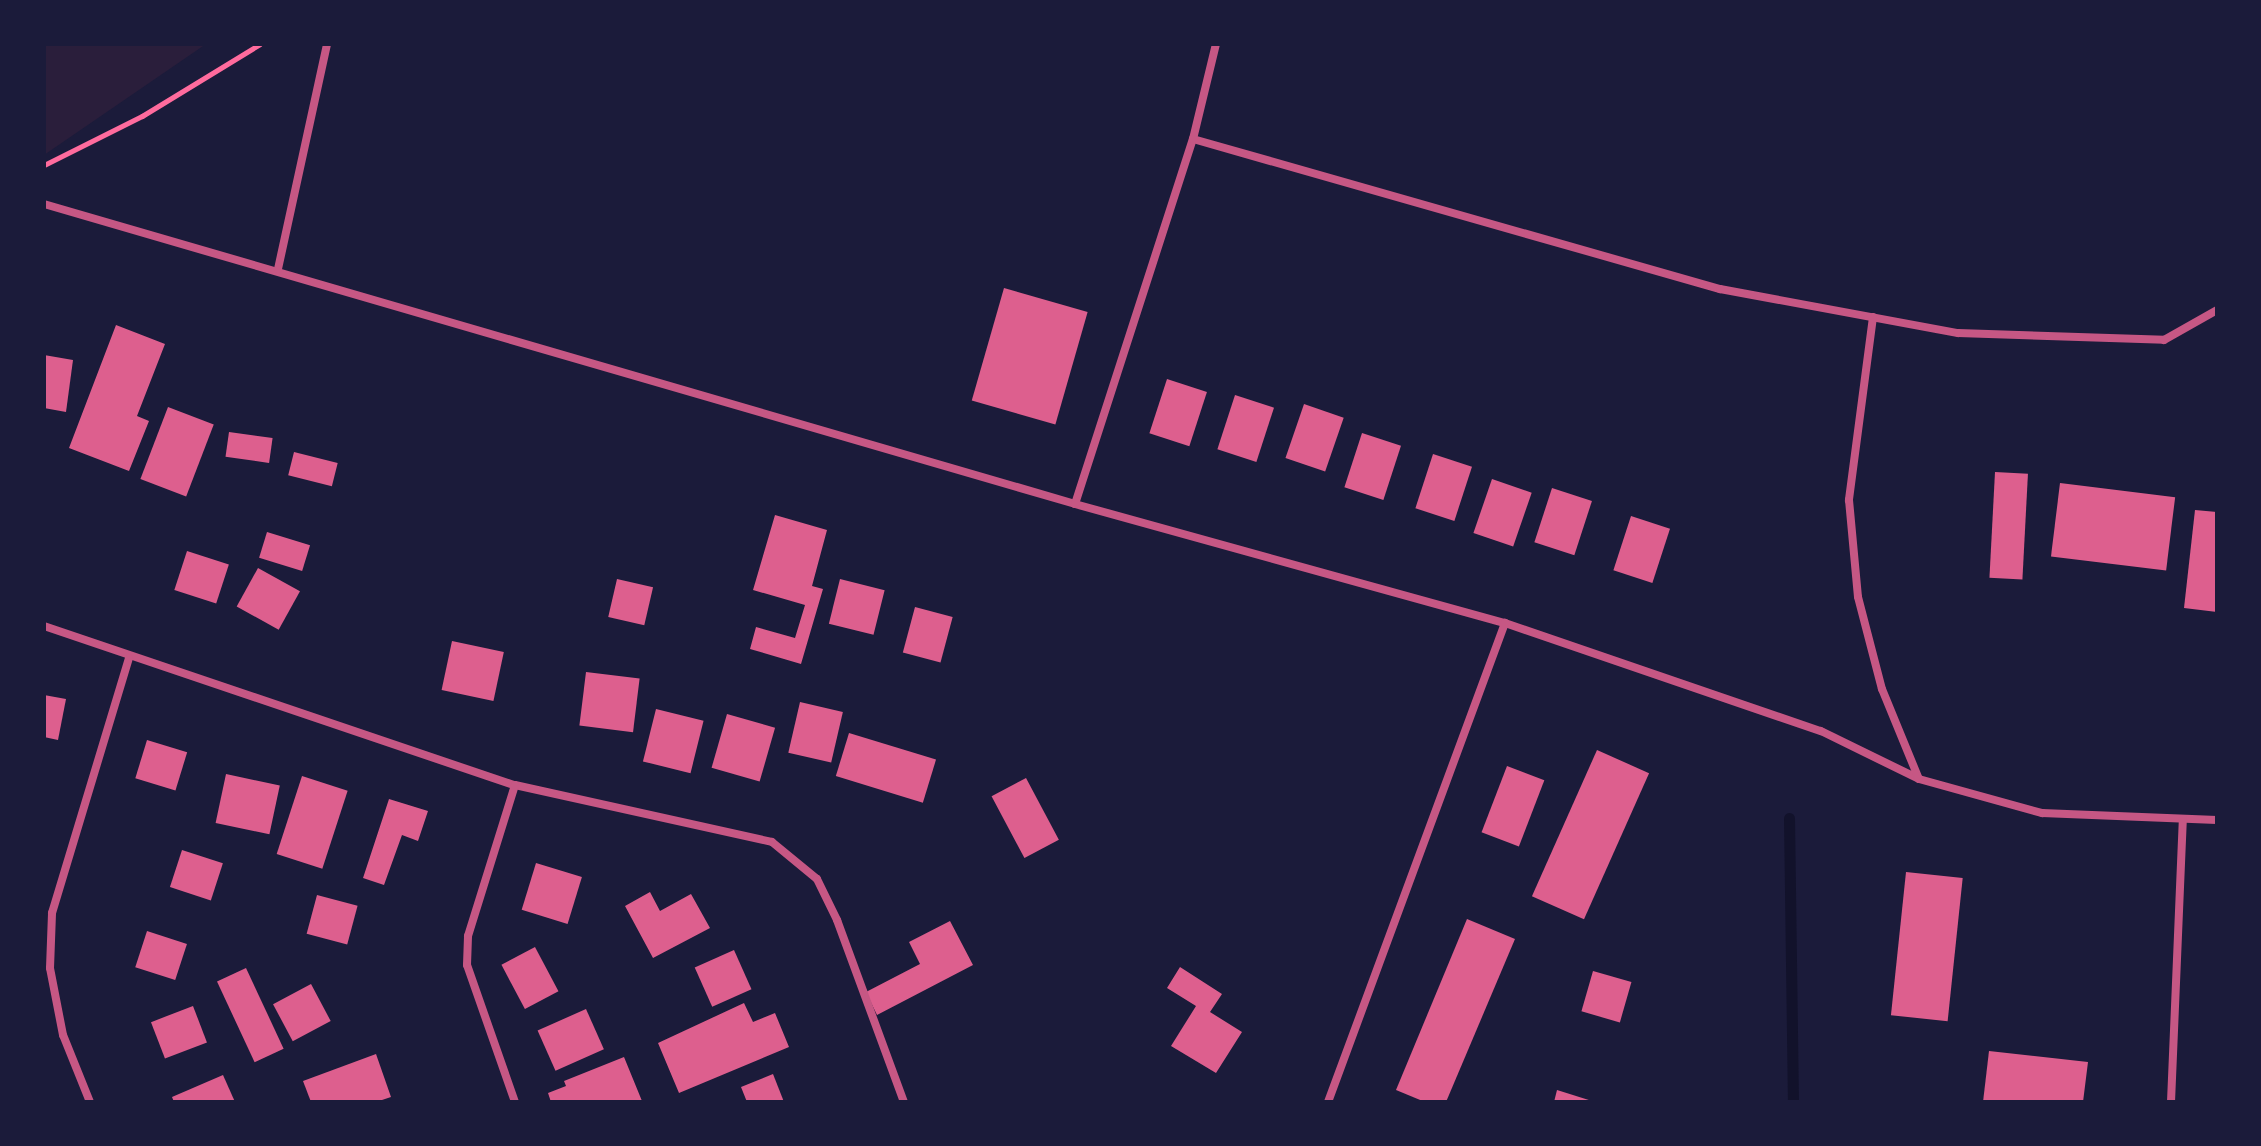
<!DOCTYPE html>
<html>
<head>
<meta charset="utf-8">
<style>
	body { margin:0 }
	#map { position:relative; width:2261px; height:1146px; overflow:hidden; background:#1b1b3a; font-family:Inter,sans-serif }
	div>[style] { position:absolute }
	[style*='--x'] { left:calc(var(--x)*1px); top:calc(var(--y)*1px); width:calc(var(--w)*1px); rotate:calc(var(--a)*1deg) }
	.green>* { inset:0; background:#2a1e3b }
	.stream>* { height:11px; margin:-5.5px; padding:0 5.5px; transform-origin:5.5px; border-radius:5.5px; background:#12122b }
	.building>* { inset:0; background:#dd5f8e; transform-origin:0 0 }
	.path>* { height:5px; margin:-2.5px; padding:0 2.5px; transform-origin:2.5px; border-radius:2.5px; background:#ff6b9d }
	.minor>* { height:8px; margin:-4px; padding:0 4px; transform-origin:4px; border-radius:4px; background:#c65784 }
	span { translate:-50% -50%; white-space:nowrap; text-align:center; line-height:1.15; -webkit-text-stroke:8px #1b1b3a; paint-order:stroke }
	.frame { position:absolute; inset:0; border:46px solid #1b1b3a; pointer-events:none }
</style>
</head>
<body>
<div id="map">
	<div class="green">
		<div style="clip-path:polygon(44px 44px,206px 44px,44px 155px)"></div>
	</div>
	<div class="stream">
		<div style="--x:1789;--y:818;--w:284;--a:89.2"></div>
	</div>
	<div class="building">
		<div style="left:1004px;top:288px;width:87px;height:117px;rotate:16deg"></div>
		<div style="clip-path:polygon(116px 325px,165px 344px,137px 416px,149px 421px,129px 471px,69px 448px)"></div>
		<div style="clip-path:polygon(44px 355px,73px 360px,66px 412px,44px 408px)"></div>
		<div style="left:1167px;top:379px;width:42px;height:57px;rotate:18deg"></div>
		<div style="left:1235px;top:395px;width:41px;height:57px;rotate:18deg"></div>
		<div style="left:1304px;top:404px;width:42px;height:57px;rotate:19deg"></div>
		<div style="left:168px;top:407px;width:49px;height:77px;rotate:21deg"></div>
		<div style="left:229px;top:432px;width:44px;height:25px;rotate:8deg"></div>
		<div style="left:1362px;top:433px;width:41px;height:57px;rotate:18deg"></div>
		<div style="left:294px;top:452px;width:45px;height:24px;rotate:14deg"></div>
		<div style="left:1433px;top:454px;width:41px;height:57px;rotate:18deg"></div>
		<div style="left:1995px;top:472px;width:33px;height:106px;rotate:3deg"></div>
		<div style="left:1492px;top:479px;width:42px;height:57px;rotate:19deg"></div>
		<div style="left:2060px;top:483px;width:116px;height:74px;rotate:7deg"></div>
		<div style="left:1552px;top:488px;width:42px;height:57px;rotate:18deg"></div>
		<div style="clip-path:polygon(2195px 510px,2217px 512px,2217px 612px,2184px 608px)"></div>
		<div style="clip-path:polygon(775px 515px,827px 530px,812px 586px,823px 589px,801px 664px,750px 649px,756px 627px,795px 638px,805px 605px,753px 590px)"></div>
		<div style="left:1631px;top:516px;width:41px;height:57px;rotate:18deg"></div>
		<div style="left:267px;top:532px;width:45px;height:27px;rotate:17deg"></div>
		<div style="left:187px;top:551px;width:44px;height:41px;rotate:18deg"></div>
		<div style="left:258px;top:568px;width:48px;height:44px;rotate:29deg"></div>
		<div style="left:617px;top:579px;width:37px;height:39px;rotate:13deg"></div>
		<div style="left:840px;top:579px;width:46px;height:46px;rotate:14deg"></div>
		<div style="left:915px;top:607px;width:39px;height:47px;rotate:15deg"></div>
		<div style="left:452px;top:641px;width:53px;height:50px;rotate:12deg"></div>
		<div style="left:586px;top:672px;width:54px;height:54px;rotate:7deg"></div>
		<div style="clip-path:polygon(44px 695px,66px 699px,58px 740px,44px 737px)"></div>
		<div style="left:800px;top:702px;width:44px;height:52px;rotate:13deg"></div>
		<div style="left:656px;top:709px;width:49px;height:54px;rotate:14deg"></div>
		<div style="left:727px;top:714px;width:50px;height:56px;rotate:16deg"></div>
		<div style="left:849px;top:733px;width:91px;height:45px;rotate:17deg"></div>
		<div style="left:147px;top:740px;width:42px;height:40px;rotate:17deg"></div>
		<div style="left:1597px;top:750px;width:57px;height:160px;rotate:24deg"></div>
		<div style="left:1507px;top:766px;width:40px;height:71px;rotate:21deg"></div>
		<div style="left:226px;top:774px;width:55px;height:50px;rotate:12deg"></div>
		<div style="left:302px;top:776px;width:48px;height:82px;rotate:18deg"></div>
		<div style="left:1026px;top:778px;width:70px;height:39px;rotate:62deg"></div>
		<div style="clip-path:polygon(389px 799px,428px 811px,418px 841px,402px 835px,384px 885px,363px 878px)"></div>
		<div style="left:182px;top:850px;width:43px;height:39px;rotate:18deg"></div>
		<div style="left:536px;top:863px;width:48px;height:49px;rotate:17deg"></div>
		<div style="left:1906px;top:872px;width:57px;height:144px;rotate:6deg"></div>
		<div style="clip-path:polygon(650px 892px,660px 911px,691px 894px,710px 928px,653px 958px,625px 906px)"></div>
		<div style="left:317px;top:895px;width:42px;height:40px;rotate:15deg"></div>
		<div style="clip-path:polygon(1467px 919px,1515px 939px,1446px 1102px,1425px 1102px,1396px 1090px)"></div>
		<div style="clip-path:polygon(950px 921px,973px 965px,877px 1015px,866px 992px,920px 964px,909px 942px)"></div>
		<div style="left:147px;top:931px;width:42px;height:38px;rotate:18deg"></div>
		<div style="left:535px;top:947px;width:50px;height:38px;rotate:62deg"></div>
		<div style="left:734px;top:950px;width:43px;height:43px;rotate:66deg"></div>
		<div style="clip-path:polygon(1180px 967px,1222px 994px,1210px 1012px,1242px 1032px,1216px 1073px,1171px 1046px,1196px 1006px,1167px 988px)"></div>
		<div style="left:246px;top:968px;width:89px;height:32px;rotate:65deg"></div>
		<div style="left:1593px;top:971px;width:40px;height:42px;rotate:16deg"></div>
		<div style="left:311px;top:984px;width:42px;height:43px;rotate:62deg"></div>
		<div style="clip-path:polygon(744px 1003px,753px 1022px,775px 1013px,789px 1047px,679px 1093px,658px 1043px)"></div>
		<div style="left:193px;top:1006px;width:39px;height:45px;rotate:69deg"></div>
		<div style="left:586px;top:1009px;width:44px;height:53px;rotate:66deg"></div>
		<div style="clip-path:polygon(1989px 1051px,2088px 1062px,2083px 1102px,1983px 1102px)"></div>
		<div style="clip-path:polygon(376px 1054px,391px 1097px,376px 1102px,311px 1102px,303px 1081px)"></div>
		<div style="clip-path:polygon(624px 1057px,642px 1101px,551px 1102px,548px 1093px,566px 1086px,564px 1081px)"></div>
		<div style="clip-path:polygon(773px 1074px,784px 1102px,747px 1102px,741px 1087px)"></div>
		<div style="clip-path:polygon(223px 1075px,235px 1102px,174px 1102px,172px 1097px)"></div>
		<div style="clip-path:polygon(1557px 1090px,1592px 1101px,1592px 1102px,1554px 1102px)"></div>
	</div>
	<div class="path">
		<div style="--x:44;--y:165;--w:110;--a:-26.6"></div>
		<div style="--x:142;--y:116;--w:138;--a:-31.4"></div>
	</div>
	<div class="minor">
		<div style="--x:1193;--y:139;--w:548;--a:15.89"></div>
		<div style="--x:1720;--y:289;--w:242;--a:10.5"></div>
		<div style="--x:1958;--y:333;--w:206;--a:1.9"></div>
		<div style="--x:2164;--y:340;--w:61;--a:-29.5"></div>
		<div style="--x:44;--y:204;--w:1074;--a:16.22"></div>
		<div style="--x:1075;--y:504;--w:446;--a:15.5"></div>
		<div style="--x:1505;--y:623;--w:334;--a:18.9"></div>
		<div style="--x:1821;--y:731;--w:109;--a:26.1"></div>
		<div style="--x:1919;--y:779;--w:128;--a:15.5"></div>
		<div style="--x:2042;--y:813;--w:175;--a:2.3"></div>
		<div style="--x:278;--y:269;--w:230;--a:-77.7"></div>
		<div style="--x:1873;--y:317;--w:185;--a:97.5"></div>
		<div style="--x:1849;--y:500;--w:97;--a:84.7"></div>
		<div style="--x:1858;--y:597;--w:95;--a:75.4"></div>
		<div style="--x:1882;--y:689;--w:97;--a:67.7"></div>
		<div style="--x:1075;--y:504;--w:384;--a:-72.1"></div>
		<div style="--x:1193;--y:139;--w:98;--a:-76.4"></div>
		<div style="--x:44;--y:626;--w:497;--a:18.7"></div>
		<div style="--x:515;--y:785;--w:263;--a:12.5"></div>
		<div style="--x:772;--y:842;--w:58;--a:39.4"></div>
		<div style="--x:817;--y:879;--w:46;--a:64"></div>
		<div style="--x:837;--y:920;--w:194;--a:69.8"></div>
		<div style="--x:90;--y:1102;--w:72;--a:-111.9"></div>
		<div style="--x:63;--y:1035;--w:68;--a:-101"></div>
		<div style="--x:50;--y:968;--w:55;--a:-87.9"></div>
		<div style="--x:52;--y:913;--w:266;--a:-73.2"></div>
		<div style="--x:515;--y:1102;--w:145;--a:-109.3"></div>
		<div style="--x:467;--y:965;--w:29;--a:-88"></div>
		<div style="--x:468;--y:936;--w:158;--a:-72.7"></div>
		<div style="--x:1328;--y:1102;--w:511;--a:-69.72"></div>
		<div style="--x:2171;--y:1102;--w:283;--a:-87.6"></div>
	</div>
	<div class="frame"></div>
</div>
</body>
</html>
